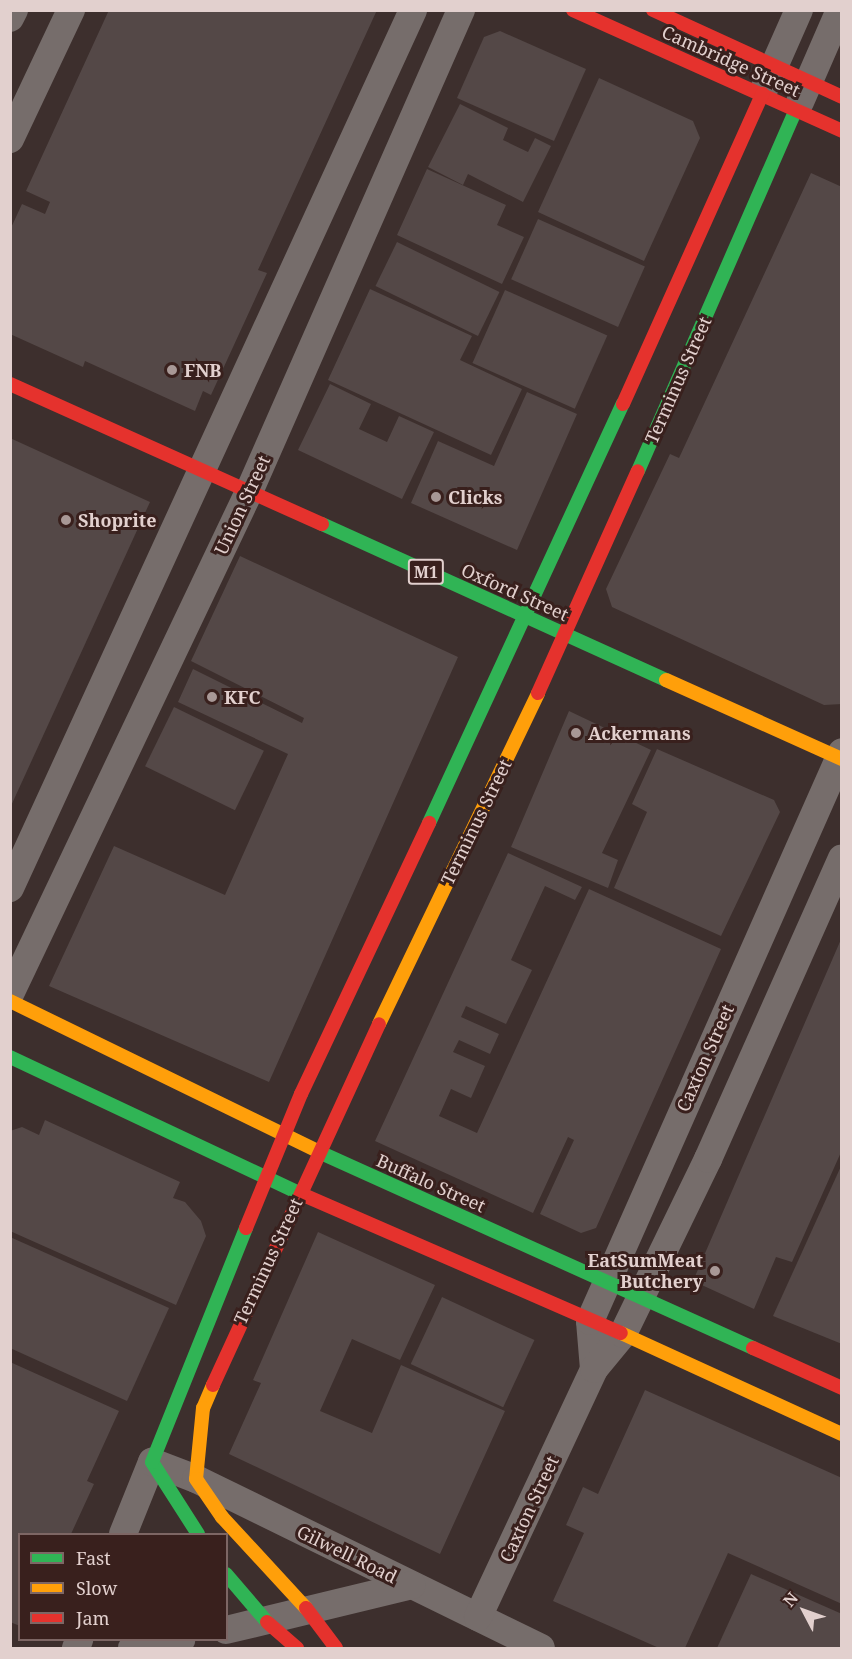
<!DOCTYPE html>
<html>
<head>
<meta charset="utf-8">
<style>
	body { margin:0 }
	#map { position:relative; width:852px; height:1659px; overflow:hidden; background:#3d2f2d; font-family:"Noto Serif",serif }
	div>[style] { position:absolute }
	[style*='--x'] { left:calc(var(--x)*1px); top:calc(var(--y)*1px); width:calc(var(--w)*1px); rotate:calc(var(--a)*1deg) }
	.building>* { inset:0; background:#544847; transform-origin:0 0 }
	.street>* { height:28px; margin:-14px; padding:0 14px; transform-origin:14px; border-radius:14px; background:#766d6b }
	.fast>* { height:14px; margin:-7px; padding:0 7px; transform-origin:7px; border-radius:7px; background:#30b455 }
	.slow>* { height:14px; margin:-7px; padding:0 7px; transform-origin:7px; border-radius:7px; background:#ff9f0a }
	.jam>* { height:14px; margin:-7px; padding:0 7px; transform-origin:7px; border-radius:7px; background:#e5322d }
	.dots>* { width:16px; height:16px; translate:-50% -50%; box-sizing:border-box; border:3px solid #39201d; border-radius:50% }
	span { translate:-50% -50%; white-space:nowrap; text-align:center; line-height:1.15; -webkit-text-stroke:6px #39201d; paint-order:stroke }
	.shield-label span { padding:2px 4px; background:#39201d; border:2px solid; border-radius:4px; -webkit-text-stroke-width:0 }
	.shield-label { font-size:16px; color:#e2d0ce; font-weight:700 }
	.street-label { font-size:18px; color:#e2d0ce }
	.poi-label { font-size:18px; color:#e2d0ce; font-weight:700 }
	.left { translate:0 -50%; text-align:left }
	.right { translate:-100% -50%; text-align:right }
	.frame { position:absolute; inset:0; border:12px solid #e2d0ce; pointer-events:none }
	.legend { position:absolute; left:18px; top:1533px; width:210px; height:108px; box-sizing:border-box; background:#39201d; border:2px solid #7d6664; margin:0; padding:8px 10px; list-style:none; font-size:18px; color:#e2d0ce }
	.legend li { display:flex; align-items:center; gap:12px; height:30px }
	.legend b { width:30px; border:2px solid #7d6664 }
	.north { position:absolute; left:774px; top:1581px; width:60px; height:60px; -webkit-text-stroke:4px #39201d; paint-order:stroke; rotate:311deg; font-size:16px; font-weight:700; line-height:24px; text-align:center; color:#e2d0ce }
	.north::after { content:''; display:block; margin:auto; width:21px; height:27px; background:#e2d0ce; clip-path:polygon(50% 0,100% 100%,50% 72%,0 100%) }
</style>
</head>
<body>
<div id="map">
	<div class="building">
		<div style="clip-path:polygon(109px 10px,377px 10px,258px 270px,267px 273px,211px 395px,203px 391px,195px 411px,85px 361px,83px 367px,10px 334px,10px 230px,22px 204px,45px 214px,50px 202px,26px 191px)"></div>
		<div style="clip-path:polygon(500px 31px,586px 69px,554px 141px,457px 98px,484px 37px)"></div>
		<div style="clip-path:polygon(599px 78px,693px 121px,700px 138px,644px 261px,538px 212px)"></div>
		<div style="clip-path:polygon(460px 104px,508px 128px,503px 140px,528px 152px,535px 138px,551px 146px,523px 202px,468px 174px,463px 185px,428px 167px)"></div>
		<div style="clip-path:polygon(427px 169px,506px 205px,497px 225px,524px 237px,502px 284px,397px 235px)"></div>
		<div style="clip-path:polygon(811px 173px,842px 187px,842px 704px,824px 705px,612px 607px,606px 589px,670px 454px,679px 458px)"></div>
		<div style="left:538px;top:219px;width:117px;height:66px;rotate:24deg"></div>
		<div style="left:397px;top:242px;width:114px;height:49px;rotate:26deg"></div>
		<div style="clip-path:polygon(370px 289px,472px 336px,460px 360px,522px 389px,491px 455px,328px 380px)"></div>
		<div style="left:505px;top:290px;width:112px;height:80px;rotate:24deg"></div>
		<div style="clip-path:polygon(330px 384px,371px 404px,359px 429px,387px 442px,399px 416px,434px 432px,402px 499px,298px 450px)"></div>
		<div style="clip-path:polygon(527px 392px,577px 414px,517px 550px,411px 503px,438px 441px,494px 466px)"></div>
		<div style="clip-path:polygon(10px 438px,150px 502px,10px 808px)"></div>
		<div style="clip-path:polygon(240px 556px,458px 657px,269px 1082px,49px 986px,114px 846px,225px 895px,288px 754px,178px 702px,193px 669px,302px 723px,304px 718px,191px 661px)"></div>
		<div style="left:174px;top:707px;width:100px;height:66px;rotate:26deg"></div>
		<div style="clip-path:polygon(569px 711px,651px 750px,602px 853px,618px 860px,608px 888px,511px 847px)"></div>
		<div style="clip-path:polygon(657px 749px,774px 800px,780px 812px,721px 936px,614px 888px,647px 812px,632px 804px)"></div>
		<div style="clip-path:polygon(508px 853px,582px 887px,575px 900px,545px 886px,511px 960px,532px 970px,506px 1024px,466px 1006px,461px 1017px,499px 1034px,490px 1054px,459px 1040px,453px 1052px,485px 1066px,471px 1098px,451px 1089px,439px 1116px,477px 1133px,589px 889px,721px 949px,596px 1228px,581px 1233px,540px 1214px,574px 1140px,568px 1137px,533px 1213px,375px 1141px)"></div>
		<div style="clip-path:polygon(842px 937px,842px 1150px,792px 1262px,776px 1257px,754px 1309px,693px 1281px)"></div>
		<div style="clip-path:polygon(45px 1120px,180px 1182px,173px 1198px,185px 1202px,201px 1221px,206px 1236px,176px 1305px,10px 1231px,10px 1131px,22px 1127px,39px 1135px)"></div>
		<div style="clip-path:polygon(842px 1164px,842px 1344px,773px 1316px)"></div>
		<div style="clip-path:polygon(318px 1232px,435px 1285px,400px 1360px,352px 1339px,320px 1411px,372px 1433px,401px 1365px,505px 1411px,440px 1554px,229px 1454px,261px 1383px,253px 1380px)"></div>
		<div style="clip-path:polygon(10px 1237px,169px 1308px,127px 1401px,10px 1348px)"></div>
		<div style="left:442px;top:1297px;width:102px;height:74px;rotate:25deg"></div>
		<div style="clip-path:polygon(10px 1362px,119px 1411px,87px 1481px,94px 1484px,71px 1534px,20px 1534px,20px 1626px,10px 1622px)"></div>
		<div style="clip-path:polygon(645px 1390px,842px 1478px,842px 1604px,728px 1553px,685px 1648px,659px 1648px,553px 1601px,584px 1533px,566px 1525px,583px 1487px,598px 1494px)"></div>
		<div style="clip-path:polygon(751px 1574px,842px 1614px,842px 1648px,717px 1648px)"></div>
	</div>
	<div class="street">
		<div style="--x:10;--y:18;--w:9;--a:-63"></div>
		<div style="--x:765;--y:87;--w:84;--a:-66.2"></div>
		<div style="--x:800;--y:102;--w:100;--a:-66.5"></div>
		<div style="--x:10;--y:139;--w:143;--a:-64.7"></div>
		<div style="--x:10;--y:888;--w:966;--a:-65.34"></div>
		<div style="--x:10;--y:994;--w:554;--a:-64.55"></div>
		<div style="--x:248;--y:494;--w:529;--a:-66.25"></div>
		<div style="--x:594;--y:1369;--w:48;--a:-94.8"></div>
		<div style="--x:590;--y:1321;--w:622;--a:-66.11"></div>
		<div style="--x:123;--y:1534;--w:78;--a:-68.1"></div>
		<div style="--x:152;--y:1462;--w:47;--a:21.1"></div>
		<div style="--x:196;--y:1479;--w:384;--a:26.1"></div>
		<div style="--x:478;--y:1617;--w:274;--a:-64.9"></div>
		<div style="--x:594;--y:1369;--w:45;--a:-50.4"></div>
		<div style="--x:623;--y:1334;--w:195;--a:-64.1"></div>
		<div style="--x:708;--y:1159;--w:329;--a:-66"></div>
		<div style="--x:226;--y:1630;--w:191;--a:-13.6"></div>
		<div style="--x:76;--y:1648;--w:9;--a:-69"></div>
		<div style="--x:132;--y:1648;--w:50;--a:-9.3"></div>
	</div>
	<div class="fast">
		<div style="--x:638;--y:471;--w:394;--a:-66.4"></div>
		<div style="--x:322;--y:524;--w:378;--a:24.4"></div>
		<div style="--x:429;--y:823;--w:462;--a:-65.2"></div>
		<div style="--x:10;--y:1057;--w:329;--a:25.2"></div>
		<div style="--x:319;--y:1152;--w:476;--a:24.3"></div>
		<div style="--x:198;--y:1534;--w:85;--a:-122.6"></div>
		<div style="--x:152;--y:1462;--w:252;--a:-68.1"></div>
		<div style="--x:226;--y:1574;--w:63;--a:49.5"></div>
	</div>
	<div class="slow">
		<div style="--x:666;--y:680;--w:193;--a:24.2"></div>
		<div style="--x:10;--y:1001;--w:344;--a:26"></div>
		<div style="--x:379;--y:1024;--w:367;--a:-64.3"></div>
		<div style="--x:621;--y:1333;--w:243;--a:24.6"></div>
		<div style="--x:213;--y:1385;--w:25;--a:113"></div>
		<div style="--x:203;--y:1408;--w:71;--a:95.6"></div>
		<div style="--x:196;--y:1479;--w:46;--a:55.6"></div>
		<div style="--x:222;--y:1517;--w:124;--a:47.3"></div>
	</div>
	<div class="jam">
		<div style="--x:573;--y:10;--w:295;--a:24.2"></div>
		<div style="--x:653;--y:10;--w:208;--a:24.7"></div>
		<div style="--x:10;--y:384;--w:342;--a:24.2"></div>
		<div style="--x:623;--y:404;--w:340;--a:-65.8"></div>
		<div style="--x:538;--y:693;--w:243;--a:-65.8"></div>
		<div style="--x:308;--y:1197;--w:341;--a:23.5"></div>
		<div style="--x:246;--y:1228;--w:145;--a:-67.7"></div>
		<div style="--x:301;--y:1094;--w:300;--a:-64.7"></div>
		<div style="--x:753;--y:1348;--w:98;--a:24.2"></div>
		<div style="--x:213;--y:1385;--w:397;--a:-65.3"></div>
		<div style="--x:306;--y:1608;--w:50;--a:53.1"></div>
		<div style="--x:267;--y:1622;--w:40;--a:41"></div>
	</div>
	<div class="dots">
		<div style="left:172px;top:370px;background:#a89896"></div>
		<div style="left:436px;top:497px;background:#a89896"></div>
		<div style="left:66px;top:520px;background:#a89896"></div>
		<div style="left:212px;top:697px;background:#a89896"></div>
		<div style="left:576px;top:733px;background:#a89896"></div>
		<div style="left:715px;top:1271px;background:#a89896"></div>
	</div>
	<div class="shield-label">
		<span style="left:426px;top:572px">M1</span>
	</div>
	<div class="street-label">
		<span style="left:731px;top:61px;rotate:24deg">Cambridge Street</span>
		<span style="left:678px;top:380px;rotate:-66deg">Terminus Street</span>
		<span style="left:242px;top:505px;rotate:-65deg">Union Street</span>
		<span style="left:515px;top:592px;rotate:24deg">Oxford Street</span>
		<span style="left:476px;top:822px;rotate:-64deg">Terminus Street</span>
		<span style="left:705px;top:1058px;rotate:-66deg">Caxton Street</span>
		<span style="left:431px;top:1183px;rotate:24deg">Buffalo Street</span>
		<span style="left:268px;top:1261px;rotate:-65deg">Terminus Street</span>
		<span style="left:529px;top:1509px;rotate:-65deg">Caxton Street</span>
		<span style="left:347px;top:1554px;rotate:26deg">Gilwell Road</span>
	</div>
	<div class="poi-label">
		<span class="left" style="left:184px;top:370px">FNB</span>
		<span class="left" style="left:448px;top:497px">Clicks</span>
		<span class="left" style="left:78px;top:520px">Shoprite</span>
		<span class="left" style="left:224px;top:697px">KFC</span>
		<span class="left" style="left:588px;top:733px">Ackermans</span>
		<span class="right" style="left:703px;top:1271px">EatSumMeat<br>Butchery</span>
	</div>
	<div class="frame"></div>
	<ul class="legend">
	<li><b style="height:8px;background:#30b455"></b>Fast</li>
	<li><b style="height:8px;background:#ff9f0a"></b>Slow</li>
	<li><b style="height:8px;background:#e5322d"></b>Jam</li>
	</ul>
	<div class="north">N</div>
</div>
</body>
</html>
